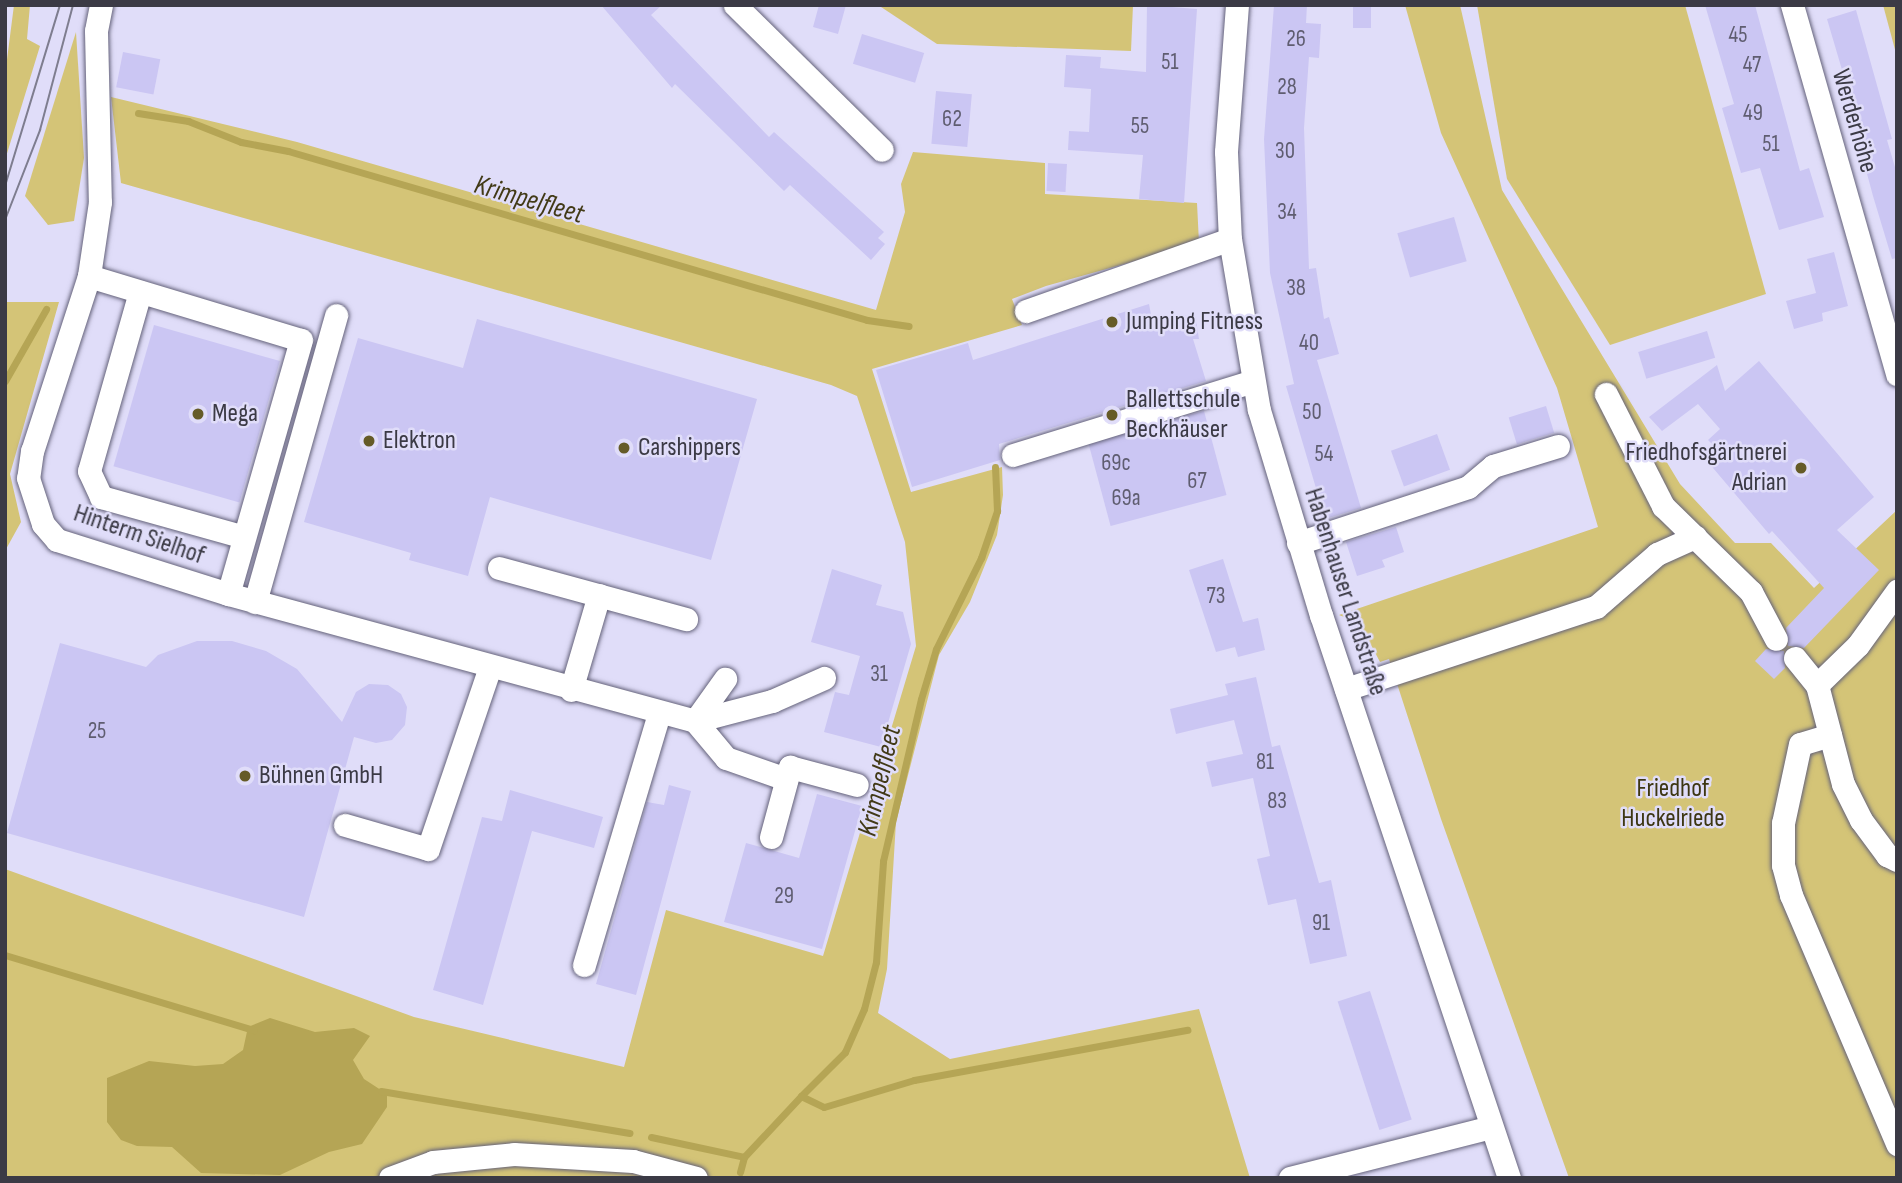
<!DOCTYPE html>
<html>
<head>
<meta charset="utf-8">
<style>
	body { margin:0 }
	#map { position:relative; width:1902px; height:1183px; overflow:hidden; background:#e0ddf9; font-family:"Sofia Sans Condensed",sans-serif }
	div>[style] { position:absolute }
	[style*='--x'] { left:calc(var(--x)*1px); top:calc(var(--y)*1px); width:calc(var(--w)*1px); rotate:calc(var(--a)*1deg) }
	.green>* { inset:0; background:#d4c477 }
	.water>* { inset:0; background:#b5a555 }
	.stream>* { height:7px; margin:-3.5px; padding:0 3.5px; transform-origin:3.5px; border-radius:3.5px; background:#b5a555 }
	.building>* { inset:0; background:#cbc6f3; transform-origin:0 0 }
	.roads { filter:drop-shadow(0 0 2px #64627a) drop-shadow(0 0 2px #64627a) }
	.minor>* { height:23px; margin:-11.5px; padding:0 11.5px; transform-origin:11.5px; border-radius:11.5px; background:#fff }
	.tram>* { height:2px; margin:-1px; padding:0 1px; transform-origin:1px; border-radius:1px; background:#7e7d8f }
	.dots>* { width:19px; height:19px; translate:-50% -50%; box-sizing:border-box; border:4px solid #e0ddf9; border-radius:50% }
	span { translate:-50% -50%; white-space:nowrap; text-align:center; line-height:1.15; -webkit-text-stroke:5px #e0ddf9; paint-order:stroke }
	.number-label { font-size:23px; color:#5f5d70 }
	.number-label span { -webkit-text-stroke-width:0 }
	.street-label { font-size:26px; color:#3b3a45 }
	.poi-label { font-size:26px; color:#3b3a45 }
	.left { translate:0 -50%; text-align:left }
	.right { translate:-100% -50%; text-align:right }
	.park-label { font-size:26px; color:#3d3612 }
	.water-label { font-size:28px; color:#423a17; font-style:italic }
	.frame { position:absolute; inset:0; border:7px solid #3b3a45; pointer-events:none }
</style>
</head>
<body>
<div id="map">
	<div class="green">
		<div style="clip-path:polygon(14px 5px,30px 5px,27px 39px,40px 46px,5px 160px,5px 75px)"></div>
		<div style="clip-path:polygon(878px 5px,1133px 5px,1131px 51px,937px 44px)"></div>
		<div style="clip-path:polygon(1405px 5px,1460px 5px,1502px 190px,1680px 484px,1735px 543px,1771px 543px,1814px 588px,1897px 510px,1897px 1178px,1569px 1178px,1441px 819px,1389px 659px,1380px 662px,1369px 641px,1349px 619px,1339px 615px,1598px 527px,1557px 388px,1441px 133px)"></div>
		<div style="clip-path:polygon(1477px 5px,1685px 5px,1766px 294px,1610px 345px,1507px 179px)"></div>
		<div style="clip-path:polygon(1883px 5px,1897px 5px,1897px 57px)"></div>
		<div style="clip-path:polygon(76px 32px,84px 158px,74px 221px,48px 225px,25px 196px)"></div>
		<div style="clip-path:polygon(111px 97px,297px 142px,876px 310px,905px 212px,901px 184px,913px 152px,1045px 163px,1045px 194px,1197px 203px,1199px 243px,1046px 286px,1012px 299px,1022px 325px,872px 369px,911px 492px,1002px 467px,1003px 495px,997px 535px,970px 602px,939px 655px,896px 822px,887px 969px,878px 1013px,950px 1059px,1199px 1009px,1250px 1178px,5px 1178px,5px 869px,414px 1017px,624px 1067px,666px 910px,823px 956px,916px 646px,905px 542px,857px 396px,831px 385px,121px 183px)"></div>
		<div style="clip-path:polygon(5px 302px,59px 302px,10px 474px,21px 522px,5px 551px)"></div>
	</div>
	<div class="water">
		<div style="clip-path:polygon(270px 1018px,315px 1032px,354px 1028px,370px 1036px,353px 1060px,364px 1079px,387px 1094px,387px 1107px,362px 1144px,329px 1152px,280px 1175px,201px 1173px,172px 1147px,137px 1146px,121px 1140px,107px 1122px,107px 1078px,149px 1061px,195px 1066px,223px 1064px,243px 1050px,248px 1027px)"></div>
	</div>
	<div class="stream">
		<div style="--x:138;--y:113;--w:51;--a:9.1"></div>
		<div style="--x:188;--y:121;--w:57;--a:21.6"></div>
		<div style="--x:241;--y:142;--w:48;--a:10.8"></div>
		<div style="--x:288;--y:151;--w:603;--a:16.27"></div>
		<div style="--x:867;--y:320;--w:42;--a:8.1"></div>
		<div style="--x:5;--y:381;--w:83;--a:-60.3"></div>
		<div style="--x:5;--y:955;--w:260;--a:16.8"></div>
		<div style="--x:381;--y:1091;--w:252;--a:9.6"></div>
		<div style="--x:801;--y:1096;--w:62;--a:-45"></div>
		<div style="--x:845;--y:1052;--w:47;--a:-66.2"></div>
		<div style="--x:864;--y:1009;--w:49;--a:-75.7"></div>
		<div style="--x:876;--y:962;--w:101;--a:-86"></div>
		<div style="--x:883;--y:861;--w:166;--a:-76.8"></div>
		<div style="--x:921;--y:699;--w:52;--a:-73.3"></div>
		<div style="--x:936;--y:649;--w:102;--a:-63.7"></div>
		<div style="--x:981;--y:558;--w:50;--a:-71.2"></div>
		<div style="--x:997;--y:511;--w:44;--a:-92.6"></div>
		<div style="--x:651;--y:1137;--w:95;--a:12.1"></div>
		<div style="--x:740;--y:1172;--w:16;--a:-75"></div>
		<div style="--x:744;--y:1157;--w:83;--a:-46.9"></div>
		<div style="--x:801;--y:1096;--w:25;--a:26"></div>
		<div style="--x:824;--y:1107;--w:94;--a:-16.7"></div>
		<div style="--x:914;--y:1080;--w:278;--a:-10.4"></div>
	</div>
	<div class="building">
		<div style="clip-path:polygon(601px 5px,662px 5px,651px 15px,769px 137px,774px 132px,884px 232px,878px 238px,885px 244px,871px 260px,790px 185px,784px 191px,675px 84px,672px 88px)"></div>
		<div style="clip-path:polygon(819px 5px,846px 5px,838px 34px,813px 27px)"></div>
		<div style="clip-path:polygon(1147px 5px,1197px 9px,1184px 203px,1139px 199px,1143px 155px,1068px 150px,1069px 131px,1089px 132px,1091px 89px,1064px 87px,1066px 55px,1101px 57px,1100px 68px,1146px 72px)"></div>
		<div style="clip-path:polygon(1274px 5px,1307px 5px,1306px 23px,1321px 24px,1319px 58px,1309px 57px,1304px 128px,1309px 269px,1316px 268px,1324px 319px,1329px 317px,1339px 354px,1317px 360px,1361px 508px,1325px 519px,1286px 386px,1294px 384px,1270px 273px,1264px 139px)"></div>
		<div style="left:1353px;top:5px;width:18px;height:23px"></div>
		<div style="clip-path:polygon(1705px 5px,1755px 5px,1800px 171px,1809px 168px,1824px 217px,1779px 230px,1760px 168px,1741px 173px,1722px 108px,1734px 104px)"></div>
		<div style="clip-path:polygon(1856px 10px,1892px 139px,1887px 140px,1897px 174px,1897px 258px,1892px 259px,1873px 196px,1866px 170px,1871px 168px,1827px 19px)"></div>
		<div style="left:862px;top:34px;width:65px;height:31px;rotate:17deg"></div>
		<div style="left:123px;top:52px;width:38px;height:36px;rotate:11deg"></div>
		<div style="left:936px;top:91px;width:36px;height:53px;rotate:5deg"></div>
		<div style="left:1048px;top:163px;width:19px;height:28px;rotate:3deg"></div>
		<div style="left:1454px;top:217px;width:46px;height:59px;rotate:74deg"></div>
		<div style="clip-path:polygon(1834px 252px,1848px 306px,1822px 313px,1823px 321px,1794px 329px,1786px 301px,1816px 293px,1807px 259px)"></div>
		<div style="clip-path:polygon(1149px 304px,1152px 320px,1195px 314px,1199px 339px,1193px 339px,1206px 381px,999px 444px,1000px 460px,912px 487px,876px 370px,968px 343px,973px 360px)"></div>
		<div style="clip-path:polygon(477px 319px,757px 399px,711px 560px,490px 497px,468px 576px,409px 560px,411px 553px,304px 522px,358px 338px,463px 368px)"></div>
		<div style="left:154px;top:325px;width:131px;height:147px;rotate:16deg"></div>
		<div style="left:1707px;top:331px;width:28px;height:72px;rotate:73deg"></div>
		<div style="clip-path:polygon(1759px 361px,1874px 497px,1837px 530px,1879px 570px,1804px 648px,1788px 646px,1786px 628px,1824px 588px,1772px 531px,1769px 534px,1702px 455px,1713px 445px,1708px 440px,1720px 429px,1698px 404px,1662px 431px,1649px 417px,1717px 365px,1725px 391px)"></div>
		<div style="left:1546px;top:406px;width:28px;height:39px;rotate:73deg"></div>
		<div style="left:1204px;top:411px;width:87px;height:120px;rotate:75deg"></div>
		<div style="left:1437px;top:434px;width:38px;height:49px;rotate:70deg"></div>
		<div style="clip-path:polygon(1396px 527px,1404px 552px,1382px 560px,1385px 567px,1357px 576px,1346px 542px)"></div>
		<div style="clip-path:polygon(1223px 559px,1243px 622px,1258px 618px,1265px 650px,1238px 657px,1235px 647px,1216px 652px,1189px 570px)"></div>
		<div style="clip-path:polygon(832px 569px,882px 585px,876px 605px,903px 612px,911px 644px,881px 747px,824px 732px,835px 692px,849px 695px,860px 656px,811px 642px)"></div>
		<div style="clip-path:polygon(197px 641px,232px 641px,266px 651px,297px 669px,342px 722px,356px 692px,369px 684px,388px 685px,401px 694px,407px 707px,405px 725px,392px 740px,376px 743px,354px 737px,304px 917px,7px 833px,60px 643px,146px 667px,158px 655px)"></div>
		<div style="clip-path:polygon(1766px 649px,1784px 651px,1785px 668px,1774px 679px,1755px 661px)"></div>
		<div style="clip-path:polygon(1256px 677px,1272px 747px,1280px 745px,1319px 883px,1331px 880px,1347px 956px,1310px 964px,1296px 899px,1268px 905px,1257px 859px,1270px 856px,1253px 778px,1212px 787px,1206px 762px,1243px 754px,1234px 720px,1176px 734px,1170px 709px,1228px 695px,1225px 684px)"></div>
		<div style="clip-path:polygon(669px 785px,691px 791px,636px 995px,596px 984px,647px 802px,664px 805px)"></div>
		<div style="clip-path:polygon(510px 790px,603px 817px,594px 848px,532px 831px,483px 1005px,433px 990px,482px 817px,502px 821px)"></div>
		<div style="clip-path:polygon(817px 794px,862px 806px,822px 949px,724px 922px,746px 843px,799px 858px)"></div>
		<div style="left:1370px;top:991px;width:135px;height:34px;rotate:72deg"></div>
	</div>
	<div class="roads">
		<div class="minor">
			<div style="--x:101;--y:5;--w:26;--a:101"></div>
			<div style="--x:96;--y:31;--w:171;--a:88.7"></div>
			<div style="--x:100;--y:202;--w:75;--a:98.5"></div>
			<div style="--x:89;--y:276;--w:184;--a:108"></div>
			<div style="--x:32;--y:451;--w:27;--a:98"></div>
			<div style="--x:28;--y:478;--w:48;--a:71.9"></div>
			<div style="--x:43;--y:524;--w:21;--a:49"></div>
			<div style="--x:57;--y:540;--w:179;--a:17.5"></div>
			<div style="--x:228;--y:594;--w:484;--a:15.2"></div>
			<div style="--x:695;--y:721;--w:80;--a:-14.6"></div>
			<div style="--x:772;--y:701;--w:57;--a:-23.9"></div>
			<div style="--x:735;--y:5;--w:206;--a:44.6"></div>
			<div style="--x:1237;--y:5;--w:147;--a:94.3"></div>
			<div style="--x:1226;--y:152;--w:87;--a:87.4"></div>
			<div style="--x:1230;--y:239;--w:173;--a:80.4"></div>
			<div style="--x:1259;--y:410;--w:214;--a:73.2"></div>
			<div style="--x:1321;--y:615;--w:594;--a:71.53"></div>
			<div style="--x:1792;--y:5;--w:384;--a:74.1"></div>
			<div style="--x:89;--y:276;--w:221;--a:16.8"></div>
			<div style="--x:301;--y:340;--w:264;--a:106"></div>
			<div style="--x:140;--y:292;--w:186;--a:105.9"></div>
			<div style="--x:89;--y:471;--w:29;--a:65"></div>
			<div style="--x:101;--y:497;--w:148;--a:15.6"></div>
			<div style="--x:1026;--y:311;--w:216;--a:-19.4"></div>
			<div style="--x:1606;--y:394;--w:126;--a:63"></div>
			<div style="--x:1663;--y:506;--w:123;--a:44.3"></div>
			<div style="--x:1751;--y:592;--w:53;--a:62"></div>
			<div style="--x:1013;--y:455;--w:251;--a:-17.1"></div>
			<div style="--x:1298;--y:543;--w:179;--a:-18.2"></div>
			<div style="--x:1468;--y:487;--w:33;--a:-40"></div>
			<div style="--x:1493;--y:466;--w:68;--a:-17.1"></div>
			<div style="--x:499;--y:568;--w:194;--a:15.3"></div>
			<div style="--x:255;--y:602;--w:298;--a:-74.2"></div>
			<div style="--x:1795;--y:658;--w:35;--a:51"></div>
			<div style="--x:1817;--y:685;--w:102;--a:75.3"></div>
			<div style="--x:1843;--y:784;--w:40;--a:63.4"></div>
			<div style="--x:1861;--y:820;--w:44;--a:53.4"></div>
			<div style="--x:1887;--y:855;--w:11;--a:27"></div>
			<div style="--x:1817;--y:685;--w:57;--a:-44.3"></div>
			<div style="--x:1858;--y:645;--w:67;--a:-54.2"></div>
			<div style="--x:1346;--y:689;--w:263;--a:-18.2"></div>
			<div style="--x:1596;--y:607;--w:81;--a:-41"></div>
			<div style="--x:1657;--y:554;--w:42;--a:-24.1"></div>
			<div style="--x:571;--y:690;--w:99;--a:-73.6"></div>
			<div style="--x:695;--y:721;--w:48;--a:50"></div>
			<div style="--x:726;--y:758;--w:64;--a:19.3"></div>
			<div style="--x:695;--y:721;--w:52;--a:-54.5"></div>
			<div style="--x:1830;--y:735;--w:31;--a:163"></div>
			<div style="--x:1800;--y:744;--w:81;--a:102.1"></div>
			<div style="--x:1783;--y:823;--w:42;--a:90"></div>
			<div style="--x:1783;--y:865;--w:31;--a:75"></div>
			<div style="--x:1791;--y:895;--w:271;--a:66.9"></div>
			<div style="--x:345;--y:825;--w:86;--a:16.1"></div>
			<div style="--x:428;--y:849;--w:192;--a:-71.2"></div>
			<div style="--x:771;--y:837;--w:73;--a:-74.8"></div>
			<div style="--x:790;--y:767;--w:69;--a:15"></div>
			<div style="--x:584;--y:965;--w:263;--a:-73.4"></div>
			<div style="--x:390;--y:1178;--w:46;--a:-20.4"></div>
			<div style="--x:433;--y:1162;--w:81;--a:-5.6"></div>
			<div style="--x:514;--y:1154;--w:119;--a:3.4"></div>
			<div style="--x:633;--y:1161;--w:65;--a:15.1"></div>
			<div style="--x:1290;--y:1178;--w:207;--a:-14.2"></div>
		</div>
	</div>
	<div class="tram">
		<div style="--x:5;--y:186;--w:189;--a:-73.1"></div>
		<div style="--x:5;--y:220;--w:97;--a:-68.7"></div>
		<div style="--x:40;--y:130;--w:129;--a:-75.2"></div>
	</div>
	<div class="dots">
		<div style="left:1112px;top:322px;background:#655b27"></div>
		<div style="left:198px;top:414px;background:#655b27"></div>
		<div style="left:1112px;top:415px;background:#655b27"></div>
		<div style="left:369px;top:441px;background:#655b27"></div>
		<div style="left:624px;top:448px;background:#655b27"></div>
		<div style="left:1801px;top:468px;background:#655b27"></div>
		<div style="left:245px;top:776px;background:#655b27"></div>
	</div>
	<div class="number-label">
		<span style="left:1738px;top:35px">45</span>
		<span style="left:1296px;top:39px">26</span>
		<span style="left:1170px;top:62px">51</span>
		<span style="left:1752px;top:65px">47</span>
		<span style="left:1287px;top:87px">28</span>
		<span style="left:1753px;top:113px">49</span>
		<span style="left:952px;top:119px">62</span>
		<span style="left:1140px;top:126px">55</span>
		<span style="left:1771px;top:144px">51</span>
		<span style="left:1285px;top:151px">30</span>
		<span style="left:1287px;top:212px">34</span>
		<span style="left:1296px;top:288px">38</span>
		<span style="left:1309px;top:343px">40</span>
		<span style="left:1312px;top:412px">50</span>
		<span style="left:1324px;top:454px">54</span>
		<span style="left:1116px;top:463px">69c</span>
		<span style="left:1197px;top:481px">67</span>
		<span style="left:1126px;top:498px">69a</span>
		<span style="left:1216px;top:596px">73</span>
		<span style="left:879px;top:674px">31</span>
		<span style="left:97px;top:731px">25</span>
		<span style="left:1265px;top:762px">81</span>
		<span style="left:1277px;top:801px">83</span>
		<span style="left:784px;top:896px">29</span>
		<span style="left:1321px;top:923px">91</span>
	</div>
	<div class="street-label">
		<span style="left:1854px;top:121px;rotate:74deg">Werderhöhe</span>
		<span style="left:139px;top:535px;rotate:19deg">Hinterm Sielhof</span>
		<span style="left:1345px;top:592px;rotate:72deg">Habenhauser Landstraße</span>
	</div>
	<div class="poi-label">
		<span class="left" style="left:1126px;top:322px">Jumping Fitness</span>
		<span class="left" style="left:1126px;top:415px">Ballettschule<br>Beckhäuser</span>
		<span class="left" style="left:212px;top:414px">Mega</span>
		<span class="left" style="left:383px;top:441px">Elektron</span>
		<span class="left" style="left:638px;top:448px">Carshippers</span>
		<span class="right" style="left:1787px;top:468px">Friedhofsgärtnerei<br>Adrian</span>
		<span class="left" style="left:259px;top:776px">Bühnen GmbH</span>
	</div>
	<div class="park-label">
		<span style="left:1673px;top:804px">Friedhof<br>Huckelriede</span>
	</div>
	<div class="water-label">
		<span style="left:529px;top:200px;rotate:16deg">Krimpelfleet</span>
		<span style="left:880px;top:781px;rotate:-77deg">Krimpelfleet</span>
	</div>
	<div class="frame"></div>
</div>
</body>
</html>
